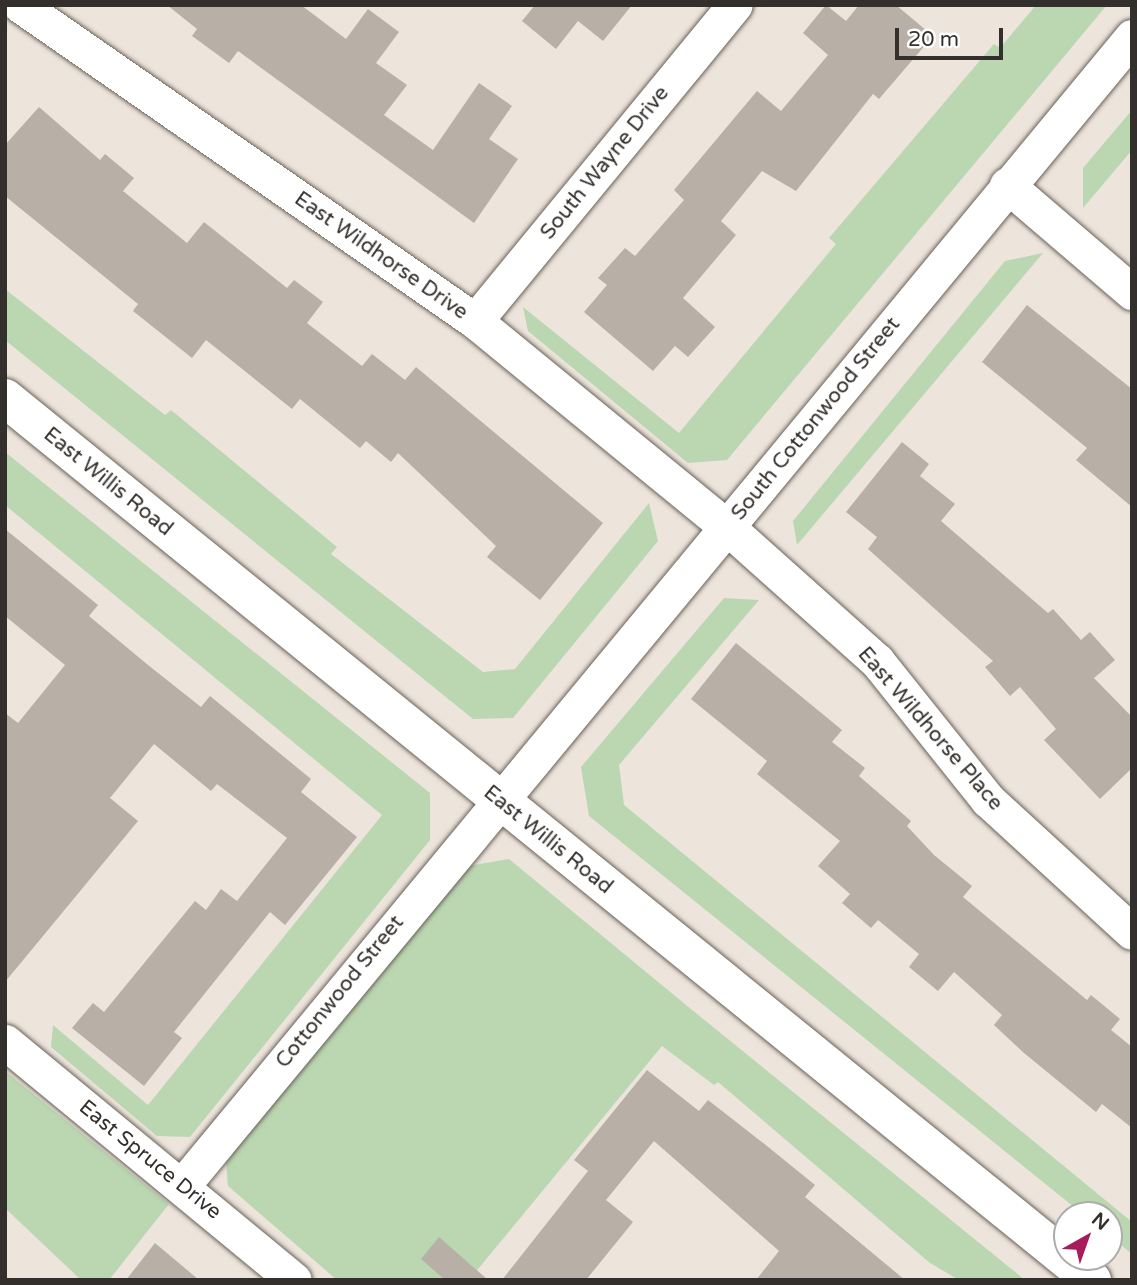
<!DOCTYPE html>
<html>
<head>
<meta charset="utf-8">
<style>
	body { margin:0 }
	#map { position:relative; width:1137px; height:1285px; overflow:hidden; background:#ede4db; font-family:"Varela Round",sans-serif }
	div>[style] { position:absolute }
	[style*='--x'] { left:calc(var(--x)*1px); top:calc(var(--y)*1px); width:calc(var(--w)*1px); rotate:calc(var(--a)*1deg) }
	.green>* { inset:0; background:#bad7b1 }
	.building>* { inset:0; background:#b8b0a7 }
	.roads { filter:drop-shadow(0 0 2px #696159) drop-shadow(0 0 2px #696159) }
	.minor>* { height:35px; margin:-17.5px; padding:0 17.5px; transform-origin:17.5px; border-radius:17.5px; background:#fff }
	.tertiary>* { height:38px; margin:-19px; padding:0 19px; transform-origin:19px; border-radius:19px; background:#fff }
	span { translate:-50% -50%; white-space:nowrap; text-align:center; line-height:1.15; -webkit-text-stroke:6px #fff; paint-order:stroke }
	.street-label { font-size:21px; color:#332f2c }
	.frame { position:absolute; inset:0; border:7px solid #332f2c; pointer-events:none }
	.north { position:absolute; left:1053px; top:1201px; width:70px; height:70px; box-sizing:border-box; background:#fff; border:2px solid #adacab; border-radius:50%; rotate:40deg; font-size:19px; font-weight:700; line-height:28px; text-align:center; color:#332f2c }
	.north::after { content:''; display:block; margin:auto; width:24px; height:32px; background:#a91b5a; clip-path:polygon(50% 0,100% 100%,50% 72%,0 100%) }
	.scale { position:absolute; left:895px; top:28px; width:108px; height:32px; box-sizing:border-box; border:4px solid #332f2c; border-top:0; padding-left:9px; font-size:21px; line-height:24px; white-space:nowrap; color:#332f2c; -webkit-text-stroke:5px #fff; paint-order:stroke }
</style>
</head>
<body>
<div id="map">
	<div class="green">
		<div style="clip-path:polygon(1036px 5px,1107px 5px,727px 460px,688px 463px,528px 331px,523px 307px,679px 433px,836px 244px,829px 238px,994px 44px,1000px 48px)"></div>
		<div style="clip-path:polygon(1132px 110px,1132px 150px,1083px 208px,1083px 168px)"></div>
		<div style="clip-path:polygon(1043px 253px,797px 545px,793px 521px,1005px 261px)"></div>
		<div style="clip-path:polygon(5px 289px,165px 415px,171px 410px,337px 547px,331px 554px,483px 672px,515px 669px,649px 503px,658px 541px,513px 718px,473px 719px,5px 340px)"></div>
		<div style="clip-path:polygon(5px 452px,430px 793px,430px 840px,190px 1137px,157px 1136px,51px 1047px,53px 1025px,148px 1105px,382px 815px,5px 505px)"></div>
		<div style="clip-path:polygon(724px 598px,759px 600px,619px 765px,624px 805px,1132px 1222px,1132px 1254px,1109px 1235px,1109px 1215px,1084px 1215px,589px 816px,581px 767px)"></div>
		<div style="clip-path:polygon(509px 859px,686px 1005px,1025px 1280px,959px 1280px,930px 1263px,718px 1082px,714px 1085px,662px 1046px,469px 1280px,337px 1280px,228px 1186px,226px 1162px,468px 866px)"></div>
		<div style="clip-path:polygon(5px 1071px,169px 1204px,109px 1280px,81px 1280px,5px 1208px)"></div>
	</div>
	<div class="building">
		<div style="clip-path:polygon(167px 5px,301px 5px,346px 39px,368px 9px,399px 32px,376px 63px,407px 85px,384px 115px,433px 150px,479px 83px,512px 106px,489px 139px,518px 159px,474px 223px,238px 51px,229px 63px,192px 36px,197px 29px)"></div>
		<div style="clip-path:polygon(535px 5px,632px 5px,603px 41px,578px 21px,556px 49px,522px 21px)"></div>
		<div style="clip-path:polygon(826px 5px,846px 21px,859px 5px,896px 5px,933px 36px,879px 99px,873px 94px,796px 191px,762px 171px,721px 221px,736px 235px,683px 298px,715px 327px,688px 357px,675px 346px,653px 371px,584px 312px,607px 285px,598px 278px,625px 248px,635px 256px,684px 200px,674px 190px,757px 91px,781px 111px,828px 55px,803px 33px)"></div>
		<div style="clip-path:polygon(39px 107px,100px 160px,105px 154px,134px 178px,123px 191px,187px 243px,204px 222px,287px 288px,294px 280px,323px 302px,307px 323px,362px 366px,372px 354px,405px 380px,416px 367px,603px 523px,540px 600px,487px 557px,496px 546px,398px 453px,391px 462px,366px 441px,360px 448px,300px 399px,292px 409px,206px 340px,192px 358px,133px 311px,138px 304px,5px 196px,5px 145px)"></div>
		<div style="clip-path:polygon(1027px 305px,1132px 389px,1132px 507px,1076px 460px,1087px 448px,982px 362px)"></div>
		<div style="clip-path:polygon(902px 442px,929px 464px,920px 476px,955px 504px,941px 521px,1048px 613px,1053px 609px,1081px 640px,1090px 632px,1115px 660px,1094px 678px,1132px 717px,1132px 768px,1100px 799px,1044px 740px,1056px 729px,1020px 687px,1010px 696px,985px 667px,993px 661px,868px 549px,877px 537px,846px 512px)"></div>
		<div style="clip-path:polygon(5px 529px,98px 605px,89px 616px,148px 665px,201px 707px,210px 696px,311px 779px,301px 792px,357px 837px,285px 925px,270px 912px,174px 1032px,182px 1038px,144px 1086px,72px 1028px,93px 1003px,104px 1012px,195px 901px,206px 910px,221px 889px,237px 901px,287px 838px,217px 784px,211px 791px,154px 744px,110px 798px,138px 821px,5px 982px,5px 713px,18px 723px,65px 665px,5px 616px)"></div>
		<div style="clip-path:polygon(736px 643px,842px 730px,832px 742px,865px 768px,859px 776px,911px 821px,907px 826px,934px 855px,972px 886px,963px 897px,1087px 1000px,1091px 995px,1120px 1019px,1111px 1030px,1132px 1047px,1132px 1128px,1102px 1104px,1096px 1112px,1024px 1053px,994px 1025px,1002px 1015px,954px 972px,938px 991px,909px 967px,919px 954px,878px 920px,871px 928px,842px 903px,850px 894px,818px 866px,840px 841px,757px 774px,767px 761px,691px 699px)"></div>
		<div style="clip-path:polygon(647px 1070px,699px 1111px,708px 1100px,767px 1146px,815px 1185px,805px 1197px,905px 1280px,756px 1280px,779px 1251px,654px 1141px,606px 1200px,633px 1222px,586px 1280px,502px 1280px,588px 1171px,574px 1160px)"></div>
		<div style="clip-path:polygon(439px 1237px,488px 1280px,445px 1280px,421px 1259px)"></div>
		<div style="clip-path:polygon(155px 1243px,199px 1280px,126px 1280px)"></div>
	</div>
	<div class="roads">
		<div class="minor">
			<div style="--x:20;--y:5;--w:554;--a:34.78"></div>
			<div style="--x:475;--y:321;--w:325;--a:39.3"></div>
			<div style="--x:727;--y:527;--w:201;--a:41.8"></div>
			<div style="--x:877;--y:661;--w:178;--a:51.4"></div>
			<div style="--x:988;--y:800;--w:195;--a:42.5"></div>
			<div style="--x:1007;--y:185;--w:165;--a:40.6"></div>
			<div style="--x:475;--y:321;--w:409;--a:-50.6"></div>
			<div style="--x:5;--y:1042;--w:374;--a:39.5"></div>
			<div style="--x:182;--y:1186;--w:1491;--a:-50.42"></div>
		</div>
		<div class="tertiary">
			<div style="--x:5;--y:398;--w:1400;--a:39.06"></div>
		</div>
	</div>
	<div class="street-label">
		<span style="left:605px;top:163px;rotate:-51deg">South Wayne Drive</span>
		<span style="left:381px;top:256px;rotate:35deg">East Wildhorse Drive</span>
		<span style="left:816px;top:419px;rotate:-51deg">South Cottonwood Street</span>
		<span style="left:108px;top:482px;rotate:39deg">East Willis Road</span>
		<span style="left:930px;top:729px;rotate:49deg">East Wildhorse Place</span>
		<span style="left:548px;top:840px;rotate:39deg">East Willis Road</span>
		<span style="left:340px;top:992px;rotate:-51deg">Cottonwood Street</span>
		<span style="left:150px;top:1160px;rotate:39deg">East Spruce Drive</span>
	</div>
	<div class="frame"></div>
	<div class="north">N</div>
	<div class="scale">20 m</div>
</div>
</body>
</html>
